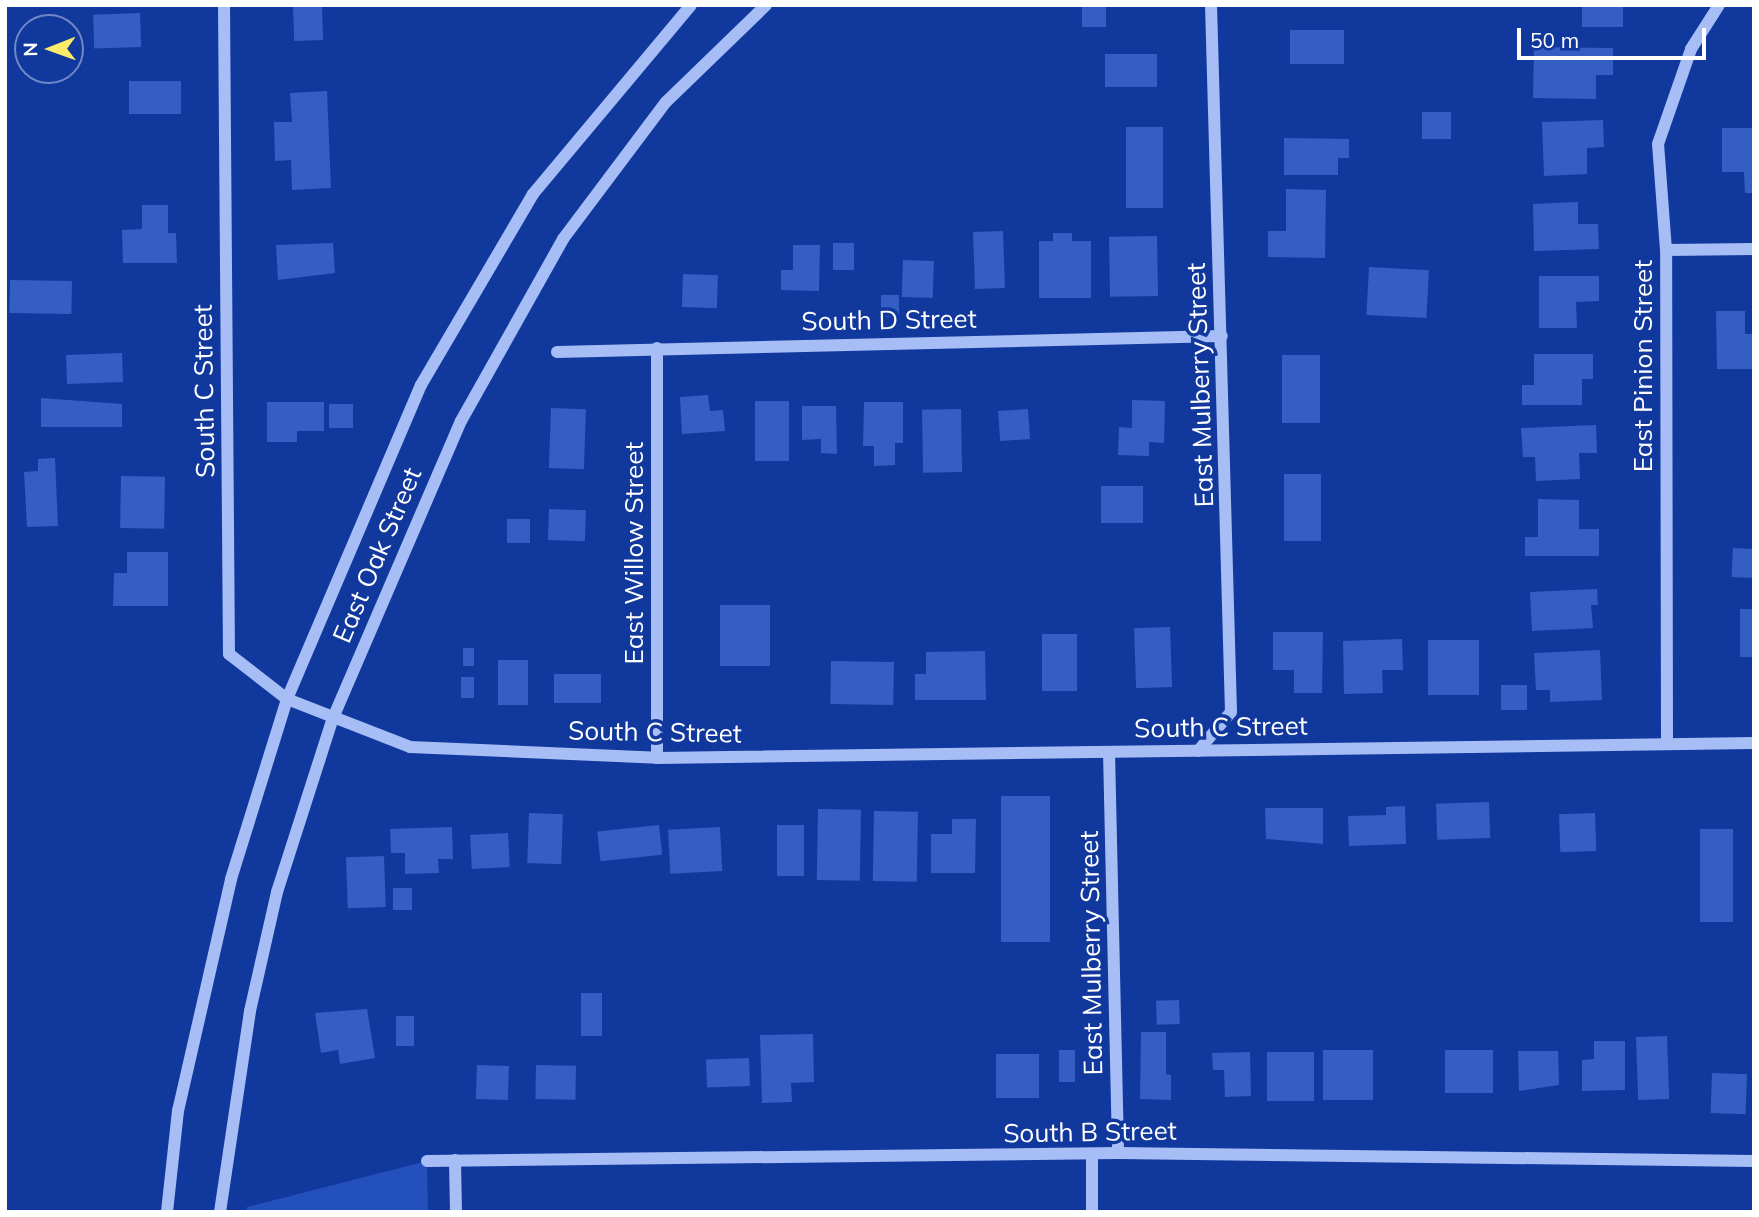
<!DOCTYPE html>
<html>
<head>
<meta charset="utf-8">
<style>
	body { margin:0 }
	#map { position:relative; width:1759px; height:1217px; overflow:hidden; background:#11389d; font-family:Mulish,sans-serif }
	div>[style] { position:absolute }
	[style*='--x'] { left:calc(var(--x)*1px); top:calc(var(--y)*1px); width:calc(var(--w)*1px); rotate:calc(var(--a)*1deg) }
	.green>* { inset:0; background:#2350bc }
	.building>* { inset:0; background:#345ec4; transform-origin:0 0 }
	.minor>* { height:12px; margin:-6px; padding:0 6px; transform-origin:6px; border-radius:6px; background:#a6bdf5 }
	span { translate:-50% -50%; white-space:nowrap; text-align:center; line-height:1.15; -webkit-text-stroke:7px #11389d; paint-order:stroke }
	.street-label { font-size:26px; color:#fff }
	.frame { position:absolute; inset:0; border:7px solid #fff; pointer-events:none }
	.north { position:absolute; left:14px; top:14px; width:70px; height:70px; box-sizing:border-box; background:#11389d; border:2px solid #7088c4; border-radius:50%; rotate:269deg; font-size:19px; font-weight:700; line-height:28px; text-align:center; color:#fff }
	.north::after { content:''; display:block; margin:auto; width:24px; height:32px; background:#ffeb6a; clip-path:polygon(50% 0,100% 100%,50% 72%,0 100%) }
	.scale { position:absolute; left:1517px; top:28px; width:189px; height:32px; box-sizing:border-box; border:4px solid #fff; border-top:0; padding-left:9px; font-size:21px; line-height:24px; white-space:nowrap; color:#fff; -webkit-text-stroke:5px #11389d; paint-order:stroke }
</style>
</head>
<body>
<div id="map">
	<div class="green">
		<div style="clip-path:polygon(427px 1161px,428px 1212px,247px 1212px,247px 1207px)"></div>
	</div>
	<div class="building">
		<div style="left:1082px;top:5px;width:24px;height:22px"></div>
		<div style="left:1582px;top:5px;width:41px;height:22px"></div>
		<div style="left:322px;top:6px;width:34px;height:29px;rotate:88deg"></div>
		<div style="left:140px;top:13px;width:34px;height:47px;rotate:88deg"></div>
		<div style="left:1290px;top:30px;width:54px;height:34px"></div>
		<div style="clip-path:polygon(1534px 47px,1613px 48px,1613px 75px,1596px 75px,1596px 99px,1533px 98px)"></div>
		<div style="left:1105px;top:54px;width:52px;height:33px"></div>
		<div style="left:129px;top:81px;width:52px;height:33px"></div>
		<div style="clip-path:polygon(327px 91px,331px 188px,292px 190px,291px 160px,275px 161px,274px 122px,292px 122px,290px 93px)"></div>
		<div style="left:1451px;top:112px;width:27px;height:29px;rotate:90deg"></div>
		<div style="clip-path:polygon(1603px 120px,1604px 147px,1587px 148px,1587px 174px,1544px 176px,1542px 122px)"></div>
		<div style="left:1126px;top:127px;width:37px;height:81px"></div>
		<div style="clip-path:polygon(1722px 128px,1754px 128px,1754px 193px,1745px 193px,1744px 172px,1722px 172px)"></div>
		<div style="clip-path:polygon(1284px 138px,1349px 139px,1349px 158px,1338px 158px,1338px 175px,1284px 175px)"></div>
		<div style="clip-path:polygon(1286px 189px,1326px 190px,1325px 258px,1268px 257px,1268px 231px,1286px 231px)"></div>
		<div style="clip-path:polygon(1578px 202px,1578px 224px,1598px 224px,1599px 249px,1534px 251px,1533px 204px)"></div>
		<div style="clip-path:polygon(142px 205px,168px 205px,168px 233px,176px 233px,177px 263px,123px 263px,122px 230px,142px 229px)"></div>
		<div style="left:1003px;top:231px;width:57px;height:30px;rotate:88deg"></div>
		<div style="clip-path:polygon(1053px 233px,1072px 233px,1072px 241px,1091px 241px,1091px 298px,1039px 298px,1039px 241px,1053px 241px)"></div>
		<div style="left:1157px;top:236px;width:60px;height:48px;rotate:89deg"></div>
		<div style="clip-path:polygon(333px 243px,335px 273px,278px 280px,276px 245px)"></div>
		<div style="left:833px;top:243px;width:21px;height:27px"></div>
		<div style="clip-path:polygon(793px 245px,820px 245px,819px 291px,781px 290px,781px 270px,793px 270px)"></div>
		<div style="left:903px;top:260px;width:31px;height:37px;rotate:2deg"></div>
		<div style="left:1369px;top:267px;width:60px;height:48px;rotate:3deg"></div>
		<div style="left:683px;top:274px;width:35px;height:33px;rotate:2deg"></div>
		<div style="clip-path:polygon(1539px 276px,1599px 276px,1599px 301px,1576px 302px,1577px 328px,1539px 328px)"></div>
		<div style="left:10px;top:280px;width:62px;height:33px;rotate:1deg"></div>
		<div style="left:881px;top:295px;width:18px;height:22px"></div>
		<div style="clip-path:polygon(1716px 311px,1745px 311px,1745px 334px,1754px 334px,1754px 369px,1717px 369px)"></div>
		<div style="left:122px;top:353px;width:29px;height:56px;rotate:88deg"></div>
		<div style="clip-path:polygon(1534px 354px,1593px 354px,1593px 379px,1582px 379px,1582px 405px,1522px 405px,1522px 385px,1534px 385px)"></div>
		<div style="left:1282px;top:355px;width:38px;height:68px"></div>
		<div style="clip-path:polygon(708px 395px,710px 411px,723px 410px,725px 431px,682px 434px,680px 397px)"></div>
		<div style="clip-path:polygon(41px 398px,122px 404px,122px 427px,41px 427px)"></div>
		<div style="clip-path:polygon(1132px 400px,1165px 401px,1164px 443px,1149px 442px,1149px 456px,1118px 455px,1119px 427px,1132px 428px)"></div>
		<div style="left:755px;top:401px;width:34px;height:60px"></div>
		<div style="clip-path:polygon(267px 402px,324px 402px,324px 431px,297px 431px,297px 442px,267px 442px)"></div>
		<div style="clip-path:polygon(864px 402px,903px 402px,903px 443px,895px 443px,895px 465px,874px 466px,874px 446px,863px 446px)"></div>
		<div style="left:329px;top:404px;width:24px;height:24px"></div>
		<div style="clip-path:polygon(802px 406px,836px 406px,837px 454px,821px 453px,821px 439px,802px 440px)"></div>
		<div style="left:551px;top:408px;width:35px;height:60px;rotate:2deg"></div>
		<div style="left:961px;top:409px;width:63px;height:39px;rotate:89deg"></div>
		<div style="left:1028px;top:409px;width:30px;height:30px;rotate:86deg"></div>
		<div style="clip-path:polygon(1596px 425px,1597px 453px,1579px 453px,1580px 479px,1536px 481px,1535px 457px,1523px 457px,1521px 428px)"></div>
		<div style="clip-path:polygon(55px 458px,58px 526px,27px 527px,24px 472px,38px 471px,38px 459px)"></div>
		<div style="left:1284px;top:474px;width:37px;height:67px"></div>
		<div style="left:121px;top:476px;width:44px;height:52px;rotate:1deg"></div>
		<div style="left:1101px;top:486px;width:42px;height:37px"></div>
		<div style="clip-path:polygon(1538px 499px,1579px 500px,1579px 529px,1599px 529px,1599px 556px,1525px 556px,1525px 537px,1538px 537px)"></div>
		<div style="left:549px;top:509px;width:37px;height:31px;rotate:2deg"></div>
		<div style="left:507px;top:519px;width:23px;height:24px"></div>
		<div style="left:1733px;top:548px;width:21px;height:29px;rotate:3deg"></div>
		<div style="clip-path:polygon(127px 552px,168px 552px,168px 606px,113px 606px,114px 573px,127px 573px)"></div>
		<div style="clip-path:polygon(1597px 589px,1598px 605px,1591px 605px,1593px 628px,1532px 631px,1530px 592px)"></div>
		<div style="left:720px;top:605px;width:50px;height:61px"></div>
		<div style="left:1740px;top:609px;width:14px;height:48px"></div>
		<div style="left:1170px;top:627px;width:60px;height:36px;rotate:88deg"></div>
		<div style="clip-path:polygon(1273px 632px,1323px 632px,1322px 693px,1294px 693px,1294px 670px,1273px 670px)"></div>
		<div style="left:1042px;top:634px;width:35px;height:57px"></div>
		<div style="clip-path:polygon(1402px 639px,1403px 670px,1382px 670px,1383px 693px,1344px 694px,1343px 641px)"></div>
		<div style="left:1428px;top:640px;width:51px;height:55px"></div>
		<div style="left:463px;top:648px;width:11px;height:18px"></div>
		<div style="clip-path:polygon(1600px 650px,1602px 700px,1550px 702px,1550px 690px,1536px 690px,1534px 653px)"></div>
		<div style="clip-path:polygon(985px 651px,986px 700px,915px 700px,915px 674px,926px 674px,926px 652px)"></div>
		<div style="left:528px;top:660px;width:45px;height:30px;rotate:90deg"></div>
		<div style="left:831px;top:661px;width:63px;height:43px;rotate:1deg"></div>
		<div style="left:554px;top:674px;width:47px;height:29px"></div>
		<div style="left:461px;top:677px;width:13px;height:21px"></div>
		<div style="left:1501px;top:685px;width:26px;height:25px"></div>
		<div style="left:1001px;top:796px;width:49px;height:146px"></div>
		<div style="left:1489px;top:802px;width:36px;height:53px;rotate:88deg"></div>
		<div style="clip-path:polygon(1405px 806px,1406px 844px,1349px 846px,1348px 816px,1386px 815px,1386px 807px)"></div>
		<div style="clip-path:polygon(1265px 808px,1323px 808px,1323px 844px,1266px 839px)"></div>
		<div style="left:818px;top:809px;width:43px;height:71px;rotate:1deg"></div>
		<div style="left:874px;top:811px;width:44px;height:70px;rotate:1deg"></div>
		<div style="left:529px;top:813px;width:34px;height:50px;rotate:2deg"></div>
		<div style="left:1595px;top:813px;width:38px;height:36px;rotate:88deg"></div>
		<div style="clip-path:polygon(952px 819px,976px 819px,975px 873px,931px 873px,931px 834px,952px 834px)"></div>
		<div style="left:659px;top:825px;width:30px;height:62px;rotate:84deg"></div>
		<div style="left:777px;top:825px;width:27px;height:51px"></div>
		<div style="clip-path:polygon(452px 827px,453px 859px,438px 859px,439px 873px,405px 874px,405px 853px,391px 853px,390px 829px)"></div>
		<div style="left:720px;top:827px;width:44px;height:52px;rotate:87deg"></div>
		<div style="left:1700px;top:829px;width:33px;height:93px"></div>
		<div style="left:508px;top:833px;width:34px;height:38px;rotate:87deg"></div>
		<div style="left:384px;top:856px;width:51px;height:38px;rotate:88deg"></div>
		<div style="left:393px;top:888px;width:19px;height:22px"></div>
		<div style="left:581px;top:993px;width:21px;height:43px"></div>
		<div style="left:1179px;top:1000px;width:24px;height:23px;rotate:88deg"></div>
		<div style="clip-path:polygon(367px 1009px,375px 1058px,340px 1064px,338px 1050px,321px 1053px,315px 1013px)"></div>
		<div style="left:396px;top:1016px;width:18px;height:30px"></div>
		<div style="clip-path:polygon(1141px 1032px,1166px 1032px,1166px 1074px,1171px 1075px,1171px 1100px,1140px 1099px)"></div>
		<div style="clip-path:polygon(813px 1034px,814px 1082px,791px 1083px,792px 1102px,762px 1103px,760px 1035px)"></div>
		<div style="left:1667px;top:1036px;width:63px;height:31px;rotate:88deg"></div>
		<div style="clip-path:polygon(1594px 1041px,1625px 1041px,1625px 1090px,1582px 1091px,1582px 1060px,1594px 1059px)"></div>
		<div style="left:1059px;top:1050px;width:16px;height:32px"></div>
		<div style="left:1323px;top:1050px;width:50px;height:50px"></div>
		<div style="left:1445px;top:1050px;width:48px;height:43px"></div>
		<div style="clip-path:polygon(1518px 1051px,1558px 1051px,1559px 1085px,1519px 1091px)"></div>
		<div style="clip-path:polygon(1250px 1052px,1251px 1096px,1225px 1097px,1224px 1070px,1213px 1070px,1212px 1053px)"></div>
		<div style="left:1267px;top:1052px;width:47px;height:49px"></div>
		<div style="left:996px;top:1054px;width:43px;height:44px"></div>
		<div style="left:749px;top:1058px;width:28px;height:43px;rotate:88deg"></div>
		<div style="left:477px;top:1065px;width:32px;height:34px;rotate:2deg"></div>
		<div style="left:536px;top:1065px;width:40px;height:34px;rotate:1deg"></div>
		<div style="left:1712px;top:1073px;width:35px;height:40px;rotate:2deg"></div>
	</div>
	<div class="minor">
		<div style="--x:224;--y:5;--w:649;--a:89.56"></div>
		<div style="--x:229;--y:654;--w:73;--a:37.8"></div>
		<div style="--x:287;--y:699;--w:132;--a:21.3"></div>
		<div style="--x:410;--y:747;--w:247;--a:2.5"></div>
		<div style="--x:657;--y:758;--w:1097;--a:-0.78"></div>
		<div style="--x:1666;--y:250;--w:88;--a:-0.7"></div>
		<div style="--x:657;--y:348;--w:410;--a:90"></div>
		<div style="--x:557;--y:352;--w:665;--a:-1.38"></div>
		<div style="--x:1667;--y:741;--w:491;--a:-90.1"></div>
		<div style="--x:1666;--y:250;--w:106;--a:-94.3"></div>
		<div style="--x:1658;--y:144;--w:101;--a:-70.8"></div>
		<div style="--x:1691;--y:49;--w:52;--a:-57.5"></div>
		<div style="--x:1198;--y:751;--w:51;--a:-49.8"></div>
		<div style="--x:1231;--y:712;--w:707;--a:-91.62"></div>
		<div style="--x:1109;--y:752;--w:401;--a:88.7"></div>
		<div style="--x:1092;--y:1155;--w:57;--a:90"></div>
		<div style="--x:455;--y:1160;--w:52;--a:88.9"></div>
		<div style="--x:427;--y:1161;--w:691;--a:-0.66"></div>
		<div style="--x:1118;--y:1153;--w:636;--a:0.72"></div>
		<div style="--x:167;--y:1212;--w:102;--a:-83.8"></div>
		<div style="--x:178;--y:1111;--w:238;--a:-77.1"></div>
		<div style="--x:231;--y:879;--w:189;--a:-72.7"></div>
		<div style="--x:287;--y:699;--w:341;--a:-66.9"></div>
		<div style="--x:421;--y:385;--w:221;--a:-59.6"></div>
		<div style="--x:533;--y:194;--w:246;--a:-50.1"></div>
		<div style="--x:220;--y:1212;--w:203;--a:-81.5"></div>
		<div style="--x:250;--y:1011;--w:122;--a:-77.2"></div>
		<div style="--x:277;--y:892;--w:183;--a:-72.2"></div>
		<div style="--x:333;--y:718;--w:323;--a:-66.7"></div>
		<div style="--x:461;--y:421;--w:209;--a:-60.7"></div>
		<div style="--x:563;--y:239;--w:171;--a:-53.1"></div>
		<div style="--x:666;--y:102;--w:139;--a:-44.1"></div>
	</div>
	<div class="street-label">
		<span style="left:889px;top:320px;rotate:-1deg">South D Street</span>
		<span style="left:1643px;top:366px;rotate:-90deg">East Pinion Street</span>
		<span style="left:1200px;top:385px;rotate:-92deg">East Mulberry Street</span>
		<span style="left:204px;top:391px;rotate:-91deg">South C Street</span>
		<span style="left:634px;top:553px;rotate:-90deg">East Willow Street</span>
		<span style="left:377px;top:555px;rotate:-67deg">East Oak Street</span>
		<span style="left:1221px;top:727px;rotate:-1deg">South C Street</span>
		<span style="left:655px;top:732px;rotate:1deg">South C Street</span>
		<span style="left:1091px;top:953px;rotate:-91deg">East Mulberry Street</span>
		<span style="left:1090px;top:1132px;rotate:-1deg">South B Street</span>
	</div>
	<div class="frame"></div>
	<div class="north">N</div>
	<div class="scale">50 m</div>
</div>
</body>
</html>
